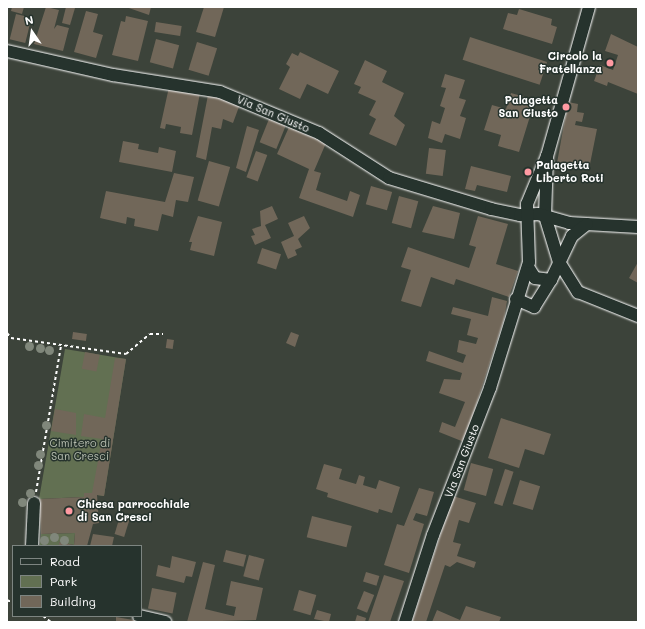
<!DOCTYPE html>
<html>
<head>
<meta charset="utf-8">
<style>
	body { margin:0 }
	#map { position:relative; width:645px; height:629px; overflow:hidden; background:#3c433a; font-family:Mali,sans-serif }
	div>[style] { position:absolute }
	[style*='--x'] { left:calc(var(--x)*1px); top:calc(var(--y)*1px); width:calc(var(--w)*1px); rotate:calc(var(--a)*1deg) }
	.green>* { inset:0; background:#627052 }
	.building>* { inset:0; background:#716759; transform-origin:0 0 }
	.path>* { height:2px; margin-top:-1px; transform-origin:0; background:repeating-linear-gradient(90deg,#fff 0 3px,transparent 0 6px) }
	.roads { filter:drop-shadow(0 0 1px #fff) drop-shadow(0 0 1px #fff) }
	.minor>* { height:12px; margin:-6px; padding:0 6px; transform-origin:6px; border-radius:6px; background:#26332d }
	.trees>* { width:9px; height:9px; margin:-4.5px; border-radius:50%; background:#80877b }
	.dots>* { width:11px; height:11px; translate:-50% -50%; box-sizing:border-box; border:2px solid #26332d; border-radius:50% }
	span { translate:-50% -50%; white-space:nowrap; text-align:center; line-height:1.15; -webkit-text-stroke:3px #26332d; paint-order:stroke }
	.poi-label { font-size:11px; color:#fff; font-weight:700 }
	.right { translate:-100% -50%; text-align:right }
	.left { translate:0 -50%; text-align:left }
	.street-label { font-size:11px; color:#fff }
	.park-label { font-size:11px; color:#b8bfb1 }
	.frame { position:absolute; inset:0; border:8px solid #fff; pointer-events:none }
	.legend { position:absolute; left:12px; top:545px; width:130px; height:72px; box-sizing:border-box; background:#26332d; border:1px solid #7d8581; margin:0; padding:5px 7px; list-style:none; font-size:12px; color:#fff }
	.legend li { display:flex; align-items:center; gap:8px; height:20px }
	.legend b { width:20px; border:1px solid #7d8581 }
	.north { position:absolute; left:12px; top:12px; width:40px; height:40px; -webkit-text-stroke:3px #26332d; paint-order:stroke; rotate:347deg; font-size:11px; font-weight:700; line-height:16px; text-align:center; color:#fff }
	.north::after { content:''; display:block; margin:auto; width:14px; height:18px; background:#fff; clip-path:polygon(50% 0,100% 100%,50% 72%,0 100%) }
</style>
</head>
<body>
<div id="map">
	<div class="green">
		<div style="clip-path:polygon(65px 349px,126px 359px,104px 496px,84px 493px,84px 497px,39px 499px)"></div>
		<div style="clip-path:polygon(75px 533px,74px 545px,59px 542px,59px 546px,40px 546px,41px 534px)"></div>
	</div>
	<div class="building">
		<div style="clip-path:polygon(12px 7px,24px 7px,22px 14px,11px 11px)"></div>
		<div style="clip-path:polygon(46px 7px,59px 10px,54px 29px,57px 25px,69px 28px,63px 51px,34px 44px)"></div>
		<div style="clip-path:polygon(66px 7px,75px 8px,70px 25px,62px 23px)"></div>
		<div style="clip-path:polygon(126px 7px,151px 7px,149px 15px)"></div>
		<div style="clip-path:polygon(204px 7px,224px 7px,215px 37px,196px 32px)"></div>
		<div style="clip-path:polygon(519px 9px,552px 19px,551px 25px,557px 27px,552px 44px,503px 29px,508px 13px,517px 15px)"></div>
		<div style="clip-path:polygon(86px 11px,98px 14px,93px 32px,103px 35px,96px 58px,74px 52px)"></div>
		<div style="left:16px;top:14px;width:16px;height:26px;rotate:14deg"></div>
		<div style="clip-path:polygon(126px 16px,148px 21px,138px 61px,112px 55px,121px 21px,125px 22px)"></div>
		<div style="left:156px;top:22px;width:26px;height:10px;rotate:9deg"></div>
		<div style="clip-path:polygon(611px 34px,638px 47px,638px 94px,608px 82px,607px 86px,594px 81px,600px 65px,613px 70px,618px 55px,605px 51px)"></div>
		<div style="left:470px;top:37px;width:81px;height:24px;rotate:18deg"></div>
		<div style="left:156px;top:39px;width:24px;height:24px;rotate:15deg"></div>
		<div style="left:197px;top:42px;width:21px;height:29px;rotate:17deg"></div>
		<div style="clip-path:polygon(300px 52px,339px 71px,328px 94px,307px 84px,300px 99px,279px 89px,290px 67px,286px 64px,292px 53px,298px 56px)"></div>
		<div style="clip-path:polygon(365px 60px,387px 71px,382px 82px,404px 93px,394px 116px,405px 125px,396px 146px,369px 134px,376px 119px,369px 115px,376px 101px,358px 93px,361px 87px,354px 84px)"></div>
		<div style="clip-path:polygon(445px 74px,465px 80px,459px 98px,466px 100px,460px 116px,466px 118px,460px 139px,445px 134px,442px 143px,428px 138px,432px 121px,440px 124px,445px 108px,440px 106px,446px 88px,441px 87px)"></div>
		<div style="clip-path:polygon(169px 87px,200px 93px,192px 135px,180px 133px,181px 127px,166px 124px,165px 129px,160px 128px)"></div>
		<div style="clip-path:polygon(511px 93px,535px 100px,519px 152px,498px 146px,501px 135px,484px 130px,492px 105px,506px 109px)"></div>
		<div style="clip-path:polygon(208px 95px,240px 104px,233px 123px,223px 119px,221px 129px,212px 127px,206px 160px,196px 157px)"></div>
		<div style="clip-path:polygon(568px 102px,578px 104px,577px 112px,584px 113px,582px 122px,576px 121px,575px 125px,597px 129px,589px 169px,557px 163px)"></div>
		<div style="left:269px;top:119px;width:18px;height:25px;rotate:22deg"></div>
		<div style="clip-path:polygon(247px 126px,259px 130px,246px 172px,236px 168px)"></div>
		<div style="clip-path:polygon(289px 127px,326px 143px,314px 171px,321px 173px,316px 190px,347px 201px,350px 191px,360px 195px,353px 217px,299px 198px,309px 169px,277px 154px)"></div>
		<div style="clip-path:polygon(123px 141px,139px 144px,138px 149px,158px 153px,159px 147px,176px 151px,172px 172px,119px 162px)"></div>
		<div style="left:429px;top:148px;width:17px;height:26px;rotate:7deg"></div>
		<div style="left:256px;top:151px;width:12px;height:28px;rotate:20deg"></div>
		<div style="left:209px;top:161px;width:22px;height:41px;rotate:16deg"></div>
		<div style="clip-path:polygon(471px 166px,511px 176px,507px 192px,477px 185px,475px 191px,465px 189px)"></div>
		<div style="clip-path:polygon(174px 173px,194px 177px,188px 202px,176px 200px,173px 217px,162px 214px,158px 231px,134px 226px,135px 219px,127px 217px,126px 224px,100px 218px,106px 191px,165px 202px)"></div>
		<div style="left:371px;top:186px;width:22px;height:19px;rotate:16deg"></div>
		<div style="left:399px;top:196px;width:20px;height:28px;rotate:15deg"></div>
		<div style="clip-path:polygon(272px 206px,278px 219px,265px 225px,271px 238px,255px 245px,251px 236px,255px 235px,252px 229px,261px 226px,260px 211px)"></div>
		<div style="clip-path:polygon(433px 206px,460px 213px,454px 239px,422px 232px)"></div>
		<div style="clip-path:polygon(198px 216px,222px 222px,214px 256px,190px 250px,192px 242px,189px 242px)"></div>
		<div style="clip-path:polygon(304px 216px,310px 228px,298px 239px,302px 247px,295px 250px,297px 255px,288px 259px,281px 242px,294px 236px,288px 223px)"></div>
		<div style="clip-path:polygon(478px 216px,508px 224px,496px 264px,518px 271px,509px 297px,456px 279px,454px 285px,431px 277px,421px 307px,401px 301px,411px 270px,401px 267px,408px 247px,469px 268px,476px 247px,469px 245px)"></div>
		<div style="left:262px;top:248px;width:20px;height:16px;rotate:18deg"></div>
		<div style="clip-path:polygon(638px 262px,638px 283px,629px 278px)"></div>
		<div style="clip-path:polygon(492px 297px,507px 301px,504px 319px,464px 442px,439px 432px,442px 422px,455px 427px,465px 402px,439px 393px,444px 379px,460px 380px,462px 373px,426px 361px,429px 351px,463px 363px,466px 355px,457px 352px,459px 340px,476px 344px,478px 338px,467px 335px,471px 319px,451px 314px,453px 307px,488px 316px)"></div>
		<div style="left:73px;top:332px;width:14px;height:7px;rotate:8deg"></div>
		<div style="clip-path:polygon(291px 332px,299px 335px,295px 347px,286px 343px)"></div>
		<div style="left:167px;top:339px;width:7px;height:9px;rotate:8deg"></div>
		<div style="left:85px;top:352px;width:15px;height:17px;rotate:11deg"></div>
		<div style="clip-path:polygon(115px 358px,126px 359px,104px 496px,97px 495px,99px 523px,93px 524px,87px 546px,59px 546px,59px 542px,74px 545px,75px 533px,41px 534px,39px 499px,84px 497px,84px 493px,92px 493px,102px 439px,81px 436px,84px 414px,105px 418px)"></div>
		<div style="clip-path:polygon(55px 409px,76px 413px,76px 435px,51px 431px)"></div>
		<div style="clip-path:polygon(501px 418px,551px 434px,544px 455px,525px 449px,519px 468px,488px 458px)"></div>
		<div style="left:471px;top:463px;width:23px;height:28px;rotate:15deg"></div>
		<div style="clip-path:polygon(324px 464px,342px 469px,339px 479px,356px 484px,359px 475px,365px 477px,363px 485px,376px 489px,379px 480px,400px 487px,392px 513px,379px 509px,378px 513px,327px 497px,328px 493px,316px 489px)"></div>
		<div style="left:505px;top:469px;width:9px;height:36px;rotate:18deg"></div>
		<div style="left:520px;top:480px;width:21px;height:25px;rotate:17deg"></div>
		<div style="clip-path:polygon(419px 488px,434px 492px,427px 516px,416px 513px,413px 520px,424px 524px,409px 573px,384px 565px,397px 524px,404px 526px)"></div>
		<div style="clip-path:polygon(453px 496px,476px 503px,469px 523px,459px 520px,453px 542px,461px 544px,457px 556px,476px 562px,474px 568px,457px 562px,450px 567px,445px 565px,426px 622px,412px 622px)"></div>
		<div style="left:121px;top:513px;width:10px;height:22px;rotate:17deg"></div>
		<div style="left:312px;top:516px;width:41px;height:22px;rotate:14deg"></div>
		<div style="clip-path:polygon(93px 534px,114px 537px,112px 546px,90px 546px)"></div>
		<div style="left:226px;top:550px;width:21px;height:12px;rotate:14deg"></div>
		<div style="left:249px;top:555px;width:16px;height:22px;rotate:15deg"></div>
		<div style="clip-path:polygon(172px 556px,196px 562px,192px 577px,186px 576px,184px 583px,156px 576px,158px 565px,170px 568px)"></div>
		<div style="clip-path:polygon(203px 562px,215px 565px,205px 609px,234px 616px,236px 607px,226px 605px,231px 581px,263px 588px,256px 620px,187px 622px)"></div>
		<div style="left:366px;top:572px;width:14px;height:10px;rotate:17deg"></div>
		<div style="clip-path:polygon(384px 575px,404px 581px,390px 622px,368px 622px)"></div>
		<div style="left:152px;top:588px;width:25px;height:21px;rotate:11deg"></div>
		<div style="left:299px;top:590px;width:18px;height:21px;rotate:16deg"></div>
		<div style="left:364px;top:591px;width:11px;height:19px;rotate:22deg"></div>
		<div style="clip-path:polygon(466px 606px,501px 617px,499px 622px,432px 622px,437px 610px,460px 620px)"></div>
		<div style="clip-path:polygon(317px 610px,331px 614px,329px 622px,314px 619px)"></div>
		<div style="clip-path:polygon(357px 615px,366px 618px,365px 622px,355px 622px)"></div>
		<div style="clip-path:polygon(116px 617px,139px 621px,139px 622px,116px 622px)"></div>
	</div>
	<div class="path">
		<div style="--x:7;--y:333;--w:6;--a:51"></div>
		<div style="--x:11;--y:338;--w:116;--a:7.9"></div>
		<div style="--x:126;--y:354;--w:31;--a:-40"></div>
		<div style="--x:150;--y:334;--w:13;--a:0"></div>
		<div style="--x:36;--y:492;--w:148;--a:-80.3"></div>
		<div style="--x:7;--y:600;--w:7;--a:27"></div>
		<div style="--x:43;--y:616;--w:10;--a:37"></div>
	</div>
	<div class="roads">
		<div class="minor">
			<div style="--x:589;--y:7;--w:155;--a:105.7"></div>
			<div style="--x:547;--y:156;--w:60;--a:91.9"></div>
			<div style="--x:545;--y:216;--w:48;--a:73.1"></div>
			<div style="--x:559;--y:262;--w:36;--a:58"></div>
			<div style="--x:578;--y:292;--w:65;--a:21.8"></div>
			<div style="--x:7;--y:51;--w:109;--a:12.8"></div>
			<div style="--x:113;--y:75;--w:108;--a:9"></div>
			<div style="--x:220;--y:92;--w:107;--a:22.5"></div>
			<div style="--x:319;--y:133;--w:83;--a:32.7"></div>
			<div style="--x:389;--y:178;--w:107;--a:16.9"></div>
			<div style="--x:491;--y:209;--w:30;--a:12"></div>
			<div style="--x:520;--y:215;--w:18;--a:-3"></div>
			<div style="--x:538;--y:214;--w:32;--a:16"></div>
			<div style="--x:569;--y:223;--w:69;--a:3.3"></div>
			<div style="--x:528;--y:267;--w:13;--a:58"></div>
			<div style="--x:535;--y:278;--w:16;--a:7"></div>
			<div style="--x:551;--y:280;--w:49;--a:-64.5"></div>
			<div style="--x:572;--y:236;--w:19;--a:-39"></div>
			<div style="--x:516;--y:299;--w:20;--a:24"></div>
			<div style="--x:534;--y:307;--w:32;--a:-58"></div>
			<div style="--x:32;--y:546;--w:43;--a:-87.3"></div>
			<div style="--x:139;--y:616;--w:27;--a:13"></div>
			<div style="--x:405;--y:622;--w:91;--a:-72.2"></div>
			<div style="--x:433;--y:535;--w:158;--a:-68.8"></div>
			<div style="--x:490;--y:388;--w:132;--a:-72.8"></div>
			<div style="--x:529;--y:262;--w:58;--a:-92"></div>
			<div style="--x:527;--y:204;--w:52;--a:-67.4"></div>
		</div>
	</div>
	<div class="trees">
		<div style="left:29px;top:346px"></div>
		<div style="left:40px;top:348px"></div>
		<div style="left:49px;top:350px"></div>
		<div style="left:46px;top:425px"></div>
		<div style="left:40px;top:454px"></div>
		<div style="left:38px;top:465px"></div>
		<div style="left:30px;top:493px"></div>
		<div style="left:22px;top:502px"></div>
		<div style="left:54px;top:537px"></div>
		<div style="left:44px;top:540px"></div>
		<div style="left:64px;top:540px"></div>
	</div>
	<div class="dots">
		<div style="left:610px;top:63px;background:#ff9aa2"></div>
		<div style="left:566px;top:107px;background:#ff9aa2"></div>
		<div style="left:528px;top:172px;background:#ff9aa2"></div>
		<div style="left:69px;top:511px;background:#ff9aa2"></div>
	</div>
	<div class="poi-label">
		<span class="right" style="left:602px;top:63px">Circolo la<br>Fratellanza</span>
		<span class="right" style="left:558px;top:107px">Palagetta<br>San Giusto</span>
		<span class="left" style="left:536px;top:172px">Palagetta<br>Liberto Roti</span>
		<span class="left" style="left:77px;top:511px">Chiesa parrocchiale<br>di San Cresci</span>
	</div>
	<div class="street-label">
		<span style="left:273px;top:114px;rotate:23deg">Via San Giusto</span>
		<span style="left:462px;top:461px;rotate:-69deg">Via San Giusto</span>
	</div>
	<div class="park-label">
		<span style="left:80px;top:450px">Cimitero di<br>San Cresci</span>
	</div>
	<div class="frame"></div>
	<ul class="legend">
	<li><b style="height:5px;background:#26332d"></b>Road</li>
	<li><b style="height:11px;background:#627052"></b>Park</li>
	<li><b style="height:11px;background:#716759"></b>Building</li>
	</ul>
	<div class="north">N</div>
</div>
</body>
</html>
